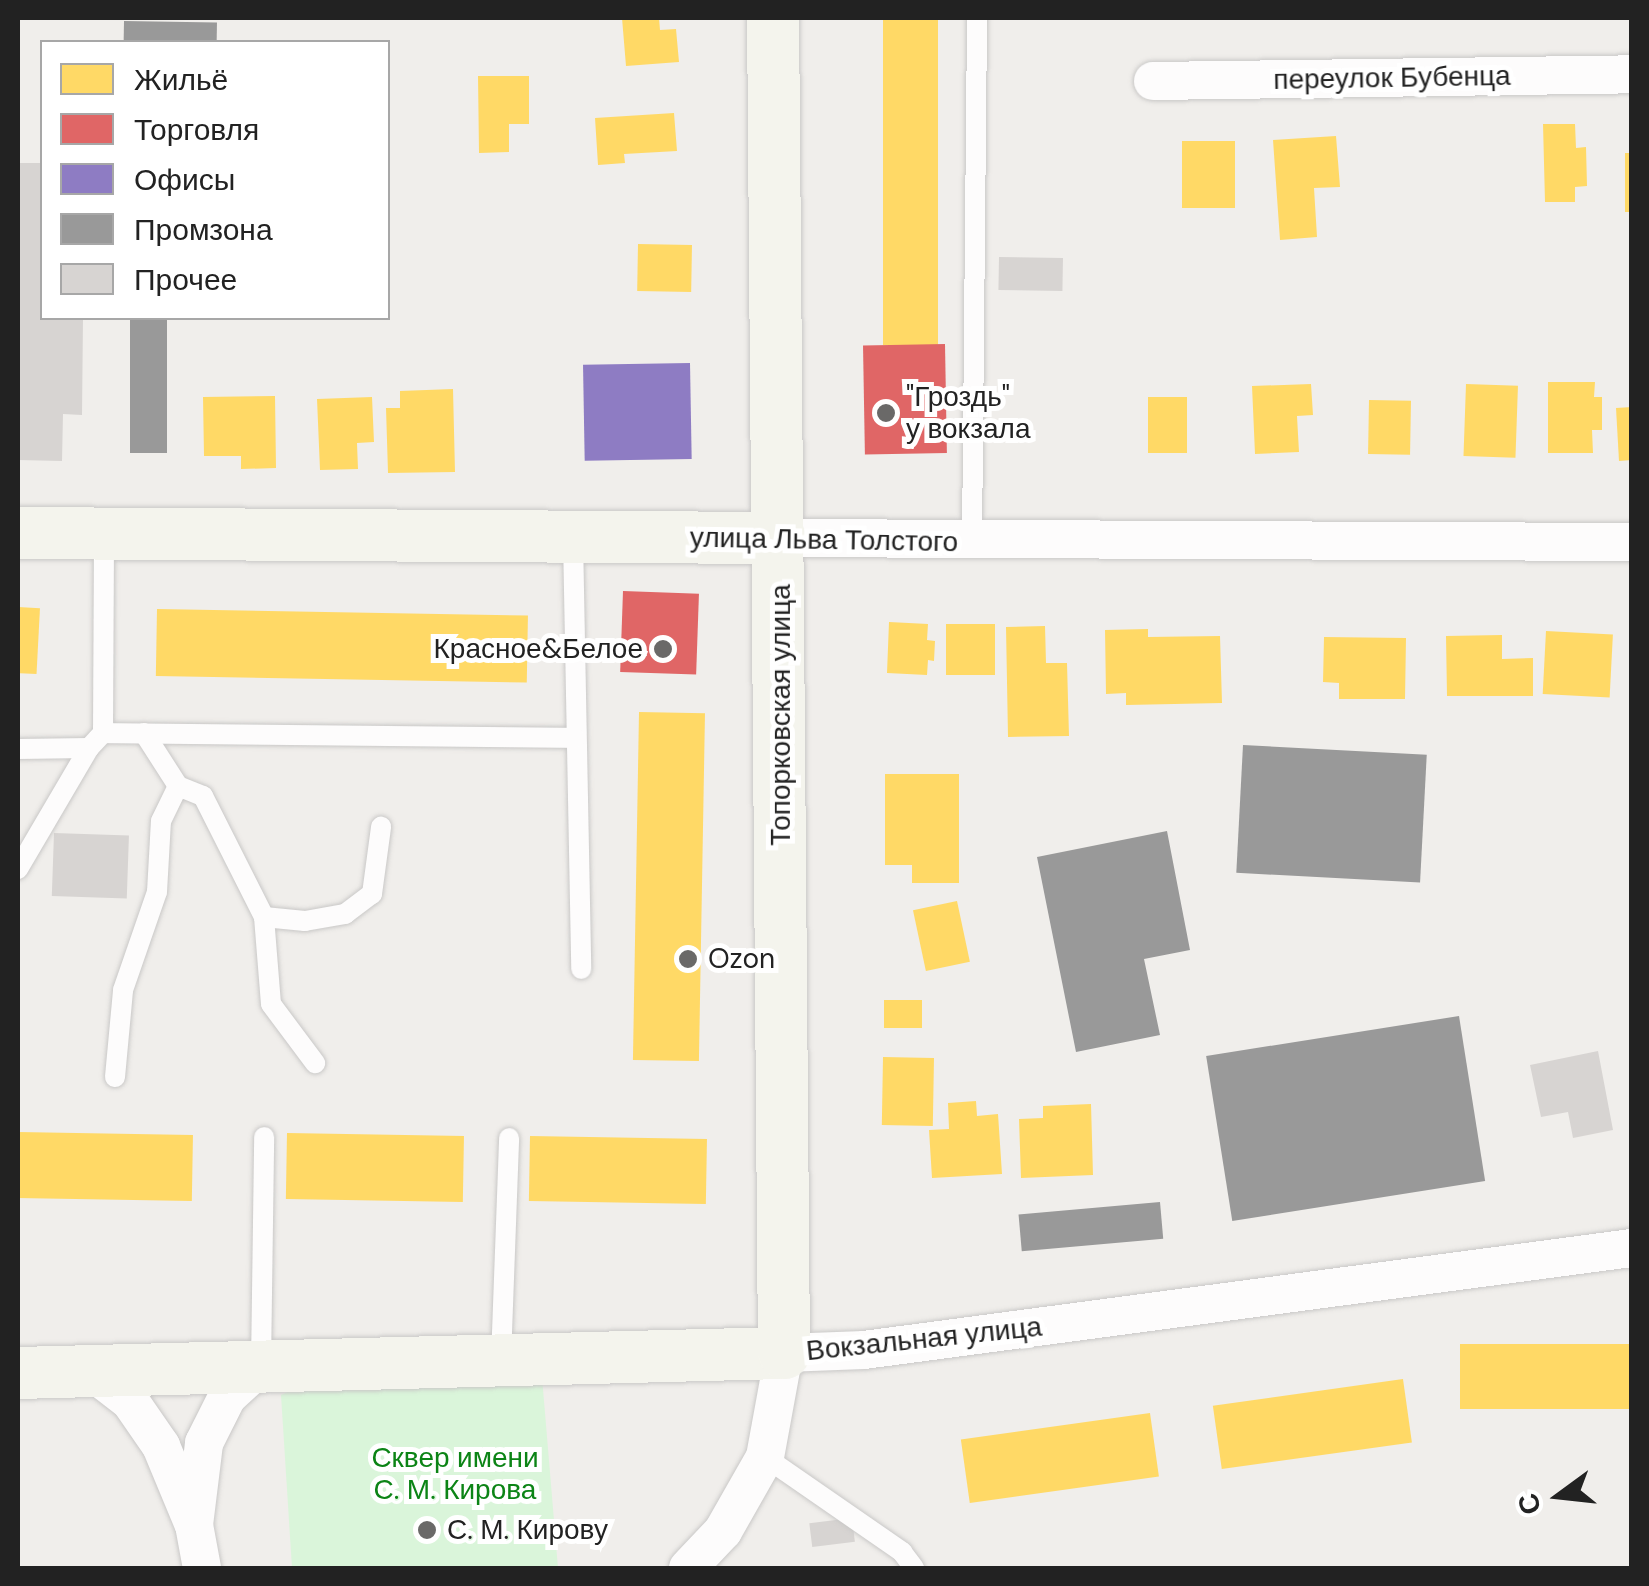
<!DOCTYPE html>
<html>
<head>
<meta charset="utf-8">
<style>
	body { margin:0 }
	#map { position:relative; width:1649px; height:1586px; overflow:hidden; background:#f0eeeb; font-family:"DM Sans",sans-serif }
	div>[style] { position:absolute }
	[style*='--x'] { left:calc(var(--x)*1px); top:calc(var(--y)*1px); width:calc(var(--w)*1px); rotate:calc(var(--a)*1deg) }
	.park>* { inset:0; background:#daf5da }
	.homes>* { inset:0; background:#ffd966; transform-origin:0 0 }
	.shops>* { inset:0; background:#e06666; transform-origin:0 0 }
	.offices>* { inset:0; background:#8e7cc3; transform-origin:0 0 }
	.industry>* { inset:0; background:#999; transform-origin:0 0 }
	.building>* { inset:0; background:#d7d4d2; transform-origin:0 0 }
	.roads { filter:drop-shadow(0 0 2px #c9c8c7) drop-shadow(0 0 2px #c9c8c7) }
	.lane>* { height:20px; margin:-10px; padding:0 10px; transform-origin:10px; border-radius:10px; background:#fdfcfc }
	.street>* { height:38px; margin:-19px; padding:0 19px; transform-origin:19px; border-radius:19px; background:#fdfcfc }
	.secondary>* { height:52px; margin:-26px; padding:0 26px; transform-origin:26px; border-radius:26px; background:#f4f4ed }
	.dots>* { width:28px; height:28px; translate:-50% -50%; box-sizing:border-box; border:5px solid #fff; border-radius:50% }
	span { translate:-50% -50%; white-space:nowrap; text-align:center; line-height:1.15; -webkit-text-stroke:10px #fff; paint-order:stroke }
	.street-label { font-size:28px; color:#222 }
	.poi-label { font-size:28px; color:#222 }
	.left { translate:0 -50%; text-align:left }
	.right { translate:-100% -50%; text-align:right }
	.park-label { font-size:28px; color:#0c8416 }
	.frame { position:absolute; inset:0; border:20px solid #222; pointer-events:none }
	.legend { position:absolute; left:40px; top:40px; width:350px; height:280px; box-sizing:border-box; background:#fff; border:2px solid #a7a7a7; margin:0; padding:12px 18px; list-style:none; font-size:30px; color:#222 }
	.legend li { display:flex; align-items:center; gap:20px; height:50px }
	.legend b { width:50px; border:2px solid #a7a7a7 }
	.north { position:absolute; left:1509px; top:1446px; width:100px; height:100px; -webkit-text-stroke:8px #fff; paint-order:stroke; rotate:255deg; font-size:28px; font-weight:700; line-height:40px; text-align:center; color:#222 }
	.north::after { content:''; display:block; margin:auto; width:35px; height:45px; background:#222; clip-path:polygon(50% 0,100% 100%,50% 72%,0 100%) }
</style>
</head>
<body>
<div id="map">
	<div class="park">
		<div style="clip-path:polygon(542px 1377px,558px 1568px,292px 1568px,281px 1395px,306px 1383px)"></div>
	</div>
	<div class="homes">
		<div style="clip-path:polygon(622px 18px,659px 18px,660px 30px,676px 29px,679px 62px,626px 66px)"></div>
		<div style="left:883px;top:18px;width:55px;height:327px"></div>
		<div style="clip-path:polygon(478px 76px,529px 76px,529px 124px,509px 124px,509px 152px,479px 153px)"></div>
		<div style="clip-path:polygon(674px 113px,677px 151px,624px 154px,625px 163px,598px 165px,595px 118px)"></div>
		<div style="clip-path:polygon(1543px 124px,1575px 124px,1576px 148px,1586px 147px,1587px 186px,1575px 187px,1575px 202px,1545px 202px)"></div>
		<div style="clip-path:polygon(1336px 136px,1340px 187px,1314px 188px,1317px 237px,1280px 240px,1273px 140px)"></div>
		<div style="left:1182px;top:141px;width:53px;height:67px"></div>
		<div style="left:1625px;top:153px;width:7px;height:59px"></div>
		<div style="left:638px;top:244px;width:54px;height:47px;rotate:1deg"></div>
		<div style="clip-path:polygon(1548px 382px,1595px 382px,1594px 397px,1602px 397px,1602px 430px,1592px 430px,1593px 453px,1548px 453px)"></div>
		<div style="clip-path:polygon(1311px 384px,1313px 415px,1297px 416px,1299px 452px,1255px 454px,1252px 386px)"></div>
		<div style="left:1466px;top:384px;width:52px;height:72px;rotate:2deg"></div>
		<div style="clip-path:polygon(453px 389px,455px 472px,388px 473px,386px 408px,400px 408px,400px 391px)"></div>
		<div style="clip-path:polygon(275px 396px,276px 468px,241px 469px,241px 456px,204px 456px,203px 397px)"></div>
		<div style="clip-path:polygon(372px 397px,374px 442px,357px 443px,358px 469px,320px 470px,317px 399px)"></div>
		<div style="left:1148px;top:397px;width:39px;height:56px"></div>
		<div style="left:1369px;top:400px;width:42px;height:54px;rotate:1deg"></div>
		<div style="clip-path:polygon(1632px 407px,1632px 460px,1619px 461px,1616px 408px)"></div>
		<div style="left:18px;top:607px;width:22px;height:66px;rotate:3deg"></div>
		<div style="left:157px;top:609px;width:371px;height:67px;rotate:1deg"></div>
		<div style="clip-path:polygon(889px 622px,928px 624px,927px 640px,935px 641px,934px 661px,928px 660px,927px 675px,887px 673px)"></div>
		<div style="left:946px;top:624px;width:49px;height:51px"></div>
		<div style="clip-path:polygon(1045px 626px,1046px 663px,1067px 663px,1069px 736px,1008px 737px,1006px 627px)"></div>
		<div style="clip-path:polygon(1148px 629px,1148px 637px,1220px 636px,1222px 703px,1126px 705px,1126px 693px,1106px 694px,1105px 630px)"></div>
		<div style="left:1546px;top:631px;width:67px;height:63px;rotate:3deg"></div>
		<div style="clip-path:polygon(1502px 635px,1502px 659px,1533px 658px,1533px 696px,1447px 696px,1446px 636px)"></div>
		<div style="clip-path:polygon(1324px 637px,1406px 638px,1405px 699px,1339px 699px,1339px 683px,1323px 682px)"></div>
		<div style="left:639px;top:712px;width:66px;height:348px;rotate:1deg"></div>
		<div style="clip-path:polygon(885px 774px,959px 774px,959px 883px,912px 883px,912px 865px,885px 865px)"></div>
		<div style="left:957px;top:901px;width:62px;height:45px;rotate:78deg"></div>
		<div style="left:884px;top:1000px;width:38px;height:28px"></div>
		<div style="left:883px;top:1057px;width:51px;height:68px;rotate:1deg"></div>
		<div style="clip-path:polygon(976px 1101px,977px 1116px,998px 1114px,1002px 1174px,932px 1178px,929px 1130px,949px 1129px,948px 1103px)"></div>
		<div style="clip-path:polygon(1091px 1104px,1093px 1175px,1021px 1178px,1019px 1119px,1043px 1118px,1043px 1106px)"></div>
		<div style="left:18px;top:1132px;width:175px;height:66px;rotate:1deg"></div>
		<div style="left:287px;top:1133px;width:177px;height:66px;rotate:1deg"></div>
		<div style="left:530px;top:1136px;width:177px;height:65px;rotate:1deg"></div>
		<div style="left:1632px;top:1344px;width:65px;height:172px;rotate:90deg"></div>
		<div style="left:1403px;top:1379px;width:64px;height:192px;rotate:82deg"></div>
		<div style="left:1150px;top:1413px;width:64px;height:191px;rotate:82deg"></div>
	</div>
	<div class="shops">
		<div style="left:945px;top:344px;width:109px;height:82px;rotate:89deg"></div>
		<div style="left:623px;top:591px;width:76px;height:81px;rotate:2deg"></div>
	</div>
	<div class="offices">
		<div style="left:690px;top:363px;width:96px;height:107px;rotate:89deg"></div>
	</div>
	<div class="industry">
		<div style="left:124px;top:21px;width:93px;height:21px;rotate:1deg"></div>
		<div style="left:130px;top:318px;width:37px;height:135px"></div>
		<div style="left:1243px;top:745px;width:184px;height:128px;rotate:3deg"></div>
		<div style="clip-path:polygon(1167px 831px,1190px 950px,1144px 959px,1160px 1035px,1076px 1052px,1037px 857px)"></div>
		<div style="left:1459px;top:1016px;width:167px;height:256px;rotate:81deg"></div>
		<div style="left:1160px;top:1202px;width:37px;height:142px;rotate:85deg"></div>
	</div>
	<div class="building">
		<div style="clip-path:polygon(18px 163px,42px 163px,42px 318px,83px 318px,82px 415px,63px 414px,62px 461px,18px 460px)"></div>
		<div style="left:999px;top:257px;width:64px;height:33px;rotate:1deg"></div>
		<div style="left:54px;top:833px;width:75px;height:63px;rotate:2deg"></div>
		<div style="clip-path:polygon(1598px 1051px,1613px 1130px,1573px 1138px,1568px 1112px,1541px 1117px,1530px 1065px)"></div>
		<div style="left:852px;top:1518px;width:24px;height:43px;rotate:83deg"></div>
	</div>
	<div class="roads">
		<div class="lane">
			<div style="--x:573;--y:538;--w:431;--a:88.9"></div>
			<div style="--x:972;--y:542;--w:524;--a:-89.45"></div>
			<div style="--x:103;--y:733;--w:472;--a:0.6"></div>
			<div style="--x:144;--y:733;--w:63;--a:57.3"></div>
			<div style="--x:178;--y:786;--w:27;--a:22"></div>
			<div style="--x:203;--y:796;--w:136;--a:63.2"></div>
			<div style="--x:264;--y:917;--w:41;--a:5.6"></div>
			<div style="--x:305;--y:921;--w:41;--a:-9.9"></div>
			<div style="--x:345;--y:914;--w:34;--a:-37"></div>
			<div style="--x:372;--y:894;--w:68;--a:-82.3"></div>
			<div style="--x:18;--y:749;--w:71;--a:-0.8"></div>
			<div style="--x:18;--y:869;--w:140;--a:-59.6"></div>
			<div style="--x:89;--y:748;--w:21;--a:-47"></div>
			<div style="--x:103;--y:733;--w:196;--a:-89.7"></div>
			<div style="--x:264;--y:917;--w:87;--a:85.4"></div>
			<div style="--x:271;--y:1004;--w:74;--a:53.3"></div>
			<div style="--x:115;--y:1077;--w:87;--a:-84.7"></div>
			<div style="--x:123;--y:990;--w:104;--a:-70.9"></div>
			<div style="--x:157;--y:892;--w:71;--a:-86.8"></div>
			<div style="--x:161;--y:821;--w:39;--a:-64"></div>
			<div style="--x:501;--y:1360;--w:222;--a:-87.9"></div>
			<div style="--x:261;--y:1365;--w:228;--a:-89.2"></div>
			<div style="--x:765;--y:1457;--w:167;--a:34.7"></div>
			<div style="--x:902;--y:1552;--w:20;--a:53"></div>
		</div>
		<div class="street">
			<div style="--x:1153;--y:81;--w:479;--a:-0.8"></div>
			<div style="--x:780;--y:538;--w:852;--a:0.27"></div>
			<div style="--x:91;--y:1371;--w:49;--a:37.6"></div>
			<div style="--x:130;--y:1401;--w:55;--a:55.4"></div>
			<div style="--x:161;--y:1446;--w:83;--a:67.4"></div>
			<div style="--x:202;--y:1568;--w:44;--a:-100.5"></div>
			<div style="--x:194;--y:1525;--w:83;--a:-83"></div>
			<div style="--x:204;--y:1443;--w:51;--a:-63.4"></div>
			<div style="--x:227;--y:1397;--w:46;--a:-42.4"></div>
			<div style="--x:688;--y:1568;--w:51;--a:-46.6"></div>
			<div style="--x:723;--y:1531;--w:85;--a:-60.4"></div>
			<div style="--x:765;--y:1457;--w:106;--a:-79.6"></div>
			<div style="--x:784;--y:1353;--w:80;--a:-2.1"></div>
			<div style="--x:864;--y:1350;--w:775;--a:-7.57"></div>
		</div>
		<div class="secondary">
			<div style="--x:18;--y:533;--w:762;--a:0.38"></div>
			<div style="--x:18;--y:1373;--w:766;--a:-1.5"></div>
			<div style="--x:784;--y:1353;--w:1335;--a:-90.47"></div>
		</div>
	</div>
	<div class="dots">
		<div style="left:886px;top:413px;background:#6a6968"></div>
		<div style="left:663px;top:649px;background:#6a6968"></div>
		<div style="left:688px;top:959px;background:#6a6968"></div>
		<div style="left:427px;top:1530px;background:#6a6968"></div>
	</div>
	<div class="street-label">
		<span style="left:1392px;top:78px;rotate:-1deg">переулок Бубенца</span>
		<span style="left:824px;top:540px;rotate:1deg">улица Льва Толстого</span>
		<span style="left:781px;top:715px;rotate:-90deg">Топорковская улица</span>
		<span style="left:924px;top:1339px;rotate:-6deg">Вокзальная улица</span>
	</div>
	<div class="poi-label">
		<span class="left" style="left:906px;top:413px">"Гроздь"<br>у вокзала</span>
		<span class="right" style="left:643px;top:649px">Красное&amp;Белое</span>
		<span class="left" style="left:708px;top:959px">Ozon</span>
		<span class="left" style="left:447px;top:1530px">С. М. Кирову</span>
	</div>
	<div class="park-label">
		<span style="left:455px;top:1474px">Сквер имени<br>С. М. Кирова</span>
	</div>
	<div class="frame"></div>
	<ul class="legend">
	<li><b style="height:28px;background:#ffd966"></b>Жильё</li>
	<li><b style="height:28px;background:#e06666"></b>Торговля</li>
	<li><b style="height:28px;background:#8e7cc3"></b>Офисы</li>
	<li><b style="height:28px;background:#999"></b>Промзона</li>
	<li><b style="height:28px;background:#d7d4d2"></b>Прочее</li>
	</ul>
	<div class="north">С</div>
</div>
</body>
</html>
